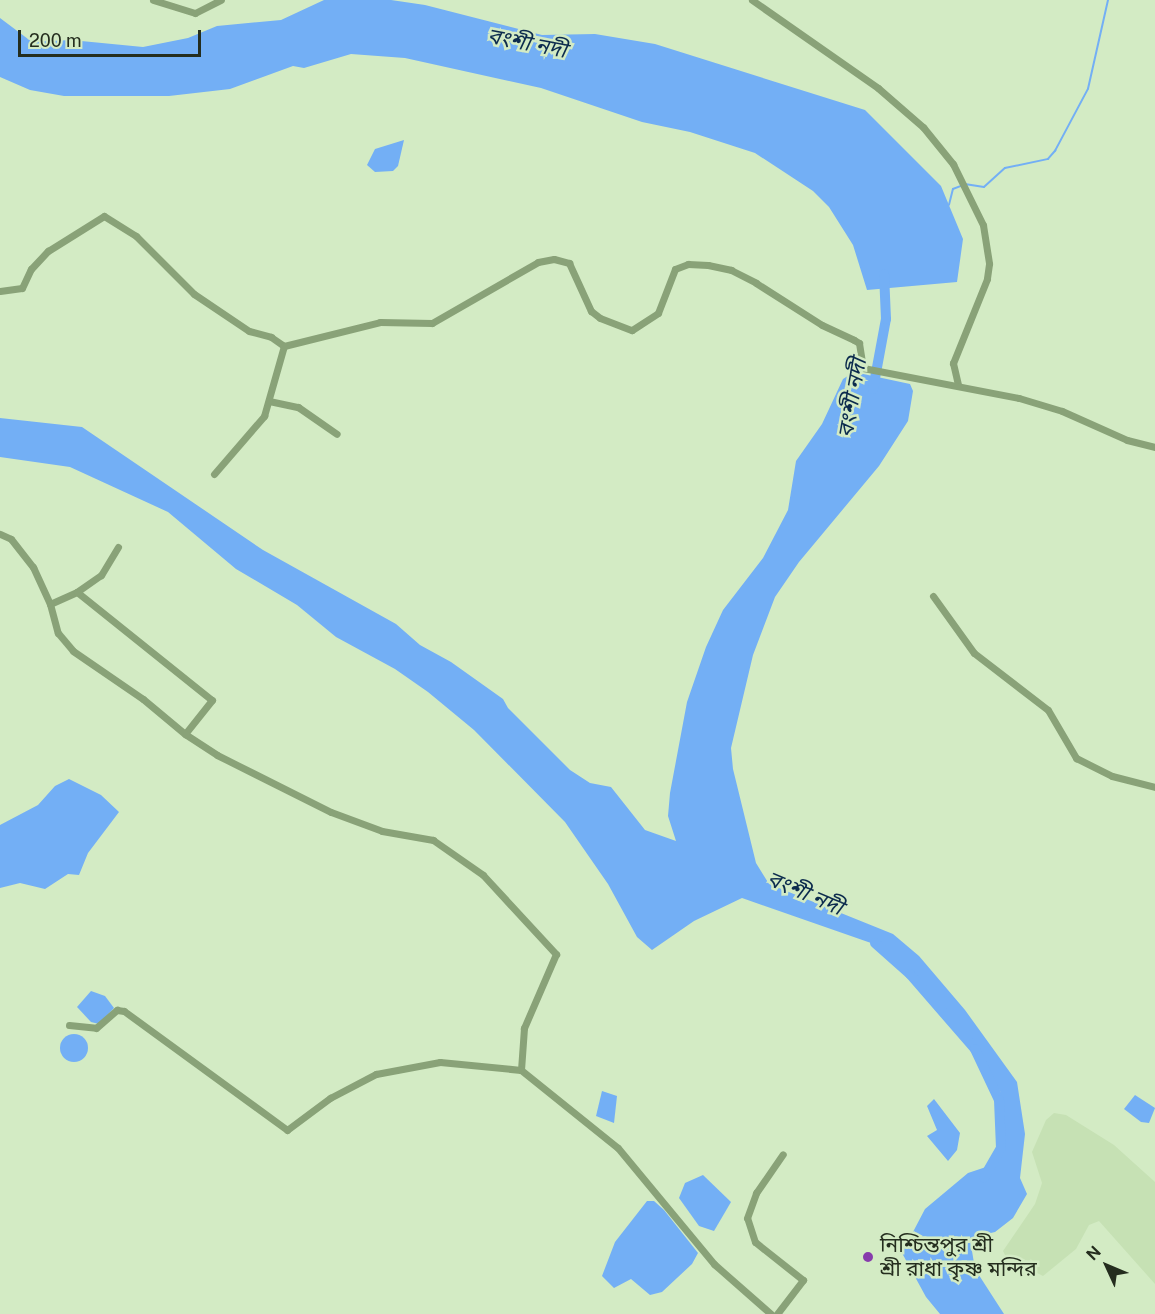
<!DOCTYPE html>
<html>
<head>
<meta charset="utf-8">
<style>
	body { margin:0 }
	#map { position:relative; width:1155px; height:1314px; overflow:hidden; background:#d3ebc4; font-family:"Public Sans","Noto Sans Bengali",sans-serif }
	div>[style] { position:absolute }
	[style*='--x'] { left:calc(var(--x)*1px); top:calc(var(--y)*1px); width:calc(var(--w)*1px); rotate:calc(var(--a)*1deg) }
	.built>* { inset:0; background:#c6e1b4 }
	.water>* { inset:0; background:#73aff5 }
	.round { border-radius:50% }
	.stream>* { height:1.5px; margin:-0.75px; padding:0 0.75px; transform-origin:0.75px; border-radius:0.75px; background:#73aff5 }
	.river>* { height:10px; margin:-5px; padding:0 5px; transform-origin:5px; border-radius:5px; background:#73aff5 }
	.minor>* { height:7px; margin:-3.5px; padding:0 3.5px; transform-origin:3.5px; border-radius:3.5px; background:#89a278 }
	.dots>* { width:16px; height:16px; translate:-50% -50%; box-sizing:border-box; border:3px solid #d3ebc4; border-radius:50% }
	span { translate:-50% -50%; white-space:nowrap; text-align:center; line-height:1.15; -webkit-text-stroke:5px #d3ebc4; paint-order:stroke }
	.poi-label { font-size:21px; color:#242d1e }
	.left { translate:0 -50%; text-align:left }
	.water-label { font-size:22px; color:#0c2b4d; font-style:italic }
	.north { position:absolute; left:1077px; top:1236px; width:60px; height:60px; -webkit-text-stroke:4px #d3ebc4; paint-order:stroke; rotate:314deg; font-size:16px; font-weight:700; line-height:24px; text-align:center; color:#242d1e }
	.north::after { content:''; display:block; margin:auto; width:21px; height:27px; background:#242d1e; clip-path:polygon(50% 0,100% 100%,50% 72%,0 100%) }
	.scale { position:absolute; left:18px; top:30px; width:183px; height:27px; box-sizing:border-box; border:3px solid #242d1e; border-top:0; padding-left:8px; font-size:18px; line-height:21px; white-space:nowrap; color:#242d1e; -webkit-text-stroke:4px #d3ebc4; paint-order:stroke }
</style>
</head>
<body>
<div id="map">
	<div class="built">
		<div style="clip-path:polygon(1054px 1113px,1066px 1115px,1114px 1145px,1155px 1182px,1155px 1284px,1099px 1221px,1089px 1225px,1076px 1249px,1043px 1276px,1006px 1257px,1003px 1251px,1035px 1204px,1042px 1183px,1032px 1152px,1046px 1120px)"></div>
	</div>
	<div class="water">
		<div style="clip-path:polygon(324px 0,391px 0,425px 5px,542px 35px,595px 34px,655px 44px,865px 110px,941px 186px,963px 239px,957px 282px,867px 290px,853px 245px,829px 207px,813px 191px,755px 153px,690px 132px,642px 122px,541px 88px,405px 58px,351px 54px,304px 68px,293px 66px,230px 89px,169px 96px,64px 96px,30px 90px,0 77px,0 18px,32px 42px,71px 40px,143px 47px,188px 38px,217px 26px,281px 20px)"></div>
		<div style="clip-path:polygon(404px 140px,398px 166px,393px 171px,375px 172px,367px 165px,375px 149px)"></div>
		<div style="clip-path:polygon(854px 372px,910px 384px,913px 391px,908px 421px,879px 466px,799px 562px,775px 597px,753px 655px,731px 748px,733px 769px,756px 863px,769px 884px,893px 934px,919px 956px,965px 1010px,1017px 1082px,1025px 1134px,1020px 1178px,1027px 1194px,1013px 1218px,995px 1232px,978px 1236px,971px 1245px,975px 1269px,1004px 1314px,940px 1314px,926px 1297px,902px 1253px,925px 1209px,968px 1173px,992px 1165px,1002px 1134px,1001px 1093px,973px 1044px,902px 964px,871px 943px,742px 898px,694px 921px,652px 950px,637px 937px,608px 884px,565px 822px,474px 730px,428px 692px,395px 669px,336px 637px,297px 605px,236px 569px,168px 512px,70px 467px,0 457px,0 418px,82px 427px,263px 550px,396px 624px,420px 645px,451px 662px,503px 699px,508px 708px,570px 770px,590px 783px,611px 787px,645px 830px,676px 841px,668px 816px,670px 793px,687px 702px,706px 647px,723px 610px,763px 558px,788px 510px,796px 461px,822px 424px,843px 379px)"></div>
		<div style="clip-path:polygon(69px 779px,101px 795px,119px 812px,88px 853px,79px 875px,68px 874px,45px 889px,20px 883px,0 888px,0 825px,38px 805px,55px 786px)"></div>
		<div style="clip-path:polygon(91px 991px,105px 996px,114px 1008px,99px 1024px,91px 1022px,77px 1007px)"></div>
		<div class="round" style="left:60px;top:1034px;width:28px;height:28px"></div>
		<div style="clip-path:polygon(602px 1091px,617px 1096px,614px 1123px,596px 1116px)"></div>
		<div style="clip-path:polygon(1135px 1095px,1155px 1108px,1149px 1123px,1141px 1122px,1124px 1109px)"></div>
		<div style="clip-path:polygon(934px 1099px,960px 1133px,957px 1150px,948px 1161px,927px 1136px,937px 1130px,927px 1106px)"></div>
		<div style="clip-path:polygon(703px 1175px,731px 1202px,714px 1231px,699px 1226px,679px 1198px,685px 1183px)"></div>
		<div style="clip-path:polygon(647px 1201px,654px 1201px,664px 1210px,698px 1253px,692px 1264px,662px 1292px,650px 1295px,631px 1279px,614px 1288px,602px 1276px,615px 1242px)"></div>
	</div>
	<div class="stream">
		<div style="--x:965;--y:184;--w:19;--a:9"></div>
		<div style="--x:984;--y:187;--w:28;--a:-42"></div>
		<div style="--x:1005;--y:168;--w:44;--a:-11.8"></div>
		<div style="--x:1048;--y:159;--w:11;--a:-49"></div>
		<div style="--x:1055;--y:151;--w:70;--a:-62"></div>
		<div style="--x:1088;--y:89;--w:91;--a:-77.3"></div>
		<div style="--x:949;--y:205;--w:16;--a:-76"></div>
		<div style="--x:953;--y:189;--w:9;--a:-21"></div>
	</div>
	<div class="river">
		<div style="--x:873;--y:389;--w:71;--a:-79.5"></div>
		<div style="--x:886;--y:319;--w:45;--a:-92.5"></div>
		<div style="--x:875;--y:943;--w:47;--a:41.5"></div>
		<div style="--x:910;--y:974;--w:99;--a:49.1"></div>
		<div style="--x:975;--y:1049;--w:56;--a:64.8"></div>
		<div style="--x:999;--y:1100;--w:48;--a:87.6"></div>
		<div style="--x:1001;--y:1148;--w:34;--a:120"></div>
	</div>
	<div class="minor">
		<div style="--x:153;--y:0;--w:44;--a:17.2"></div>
		<div style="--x:195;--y:13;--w:29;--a:-27"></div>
		<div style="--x:752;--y:0;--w:154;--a:34.9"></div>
		<div style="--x:878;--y:88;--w:60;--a:40.9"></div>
		<div style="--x:923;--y:127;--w:48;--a:51"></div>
		<div style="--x:953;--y:164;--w:68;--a:63.8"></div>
		<div style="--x:983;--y:225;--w:39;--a:81"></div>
		<div style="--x:989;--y:264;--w:15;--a:98"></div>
		<div style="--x:987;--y:279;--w:91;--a:112"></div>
		<div style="--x:953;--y:363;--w:23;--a:77"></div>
		<div style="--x:0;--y:291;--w:22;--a:-8"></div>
		<div style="--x:22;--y:288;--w:21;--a:-65"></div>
		<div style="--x:31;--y:269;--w:25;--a:-47"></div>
		<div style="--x:48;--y:251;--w:66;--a:-32"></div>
		<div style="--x:104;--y:216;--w:38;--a:32"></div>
		<div style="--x:136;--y:236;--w:82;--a:45"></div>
		<div style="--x:194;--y:294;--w:66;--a:33.9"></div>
		<div style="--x:249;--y:331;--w:23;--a:15"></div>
		<div style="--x:271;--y:337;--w:16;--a:35"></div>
		<div style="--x:284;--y:346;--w:99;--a:-14"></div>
		<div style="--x:380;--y:322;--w:52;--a:1.1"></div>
		<div style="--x:432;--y:323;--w:122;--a:-29.9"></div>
		<div style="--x:538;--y:262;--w:16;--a:-11"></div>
		<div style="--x:554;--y:259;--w:16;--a:15"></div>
		<div style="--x:569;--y:263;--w:53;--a:65.4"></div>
		<div style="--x:591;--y:311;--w:11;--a:38"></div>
		<div style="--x:600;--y:318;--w:34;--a:21"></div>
		<div style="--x:632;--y:330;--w:31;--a:-33"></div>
		<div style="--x:658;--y:313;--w:47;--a:-68.9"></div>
		<div style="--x:675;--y:269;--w:14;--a:-21"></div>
		<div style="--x:688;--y:264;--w:20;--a:3"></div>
		<div style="--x:708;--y:265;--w:24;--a:12"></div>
		<div style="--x:731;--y:270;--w:28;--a:27"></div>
		<div style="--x:756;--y:283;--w:78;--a:32.5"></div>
		<div style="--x:822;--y:325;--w:35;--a:25"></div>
		<div style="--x:854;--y:340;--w:6;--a:31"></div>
		<div style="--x:859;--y:343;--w:25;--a:81"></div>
		<div style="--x:863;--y:368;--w:159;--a:10.9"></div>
		<div style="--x:1019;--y:398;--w:45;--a:16.8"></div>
		<div style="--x:1062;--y:411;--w:71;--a:24"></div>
		<div style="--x:1127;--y:440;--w:29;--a:14"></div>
		<div style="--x:269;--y:401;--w:30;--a:12"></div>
		<div style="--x:298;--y:407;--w:47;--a:34.7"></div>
		<div style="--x:214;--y:474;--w:77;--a:-49.2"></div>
		<div style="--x:264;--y:416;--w:73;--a:-74.1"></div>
		<div style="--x:0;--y:534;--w:12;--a:24"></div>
		<div style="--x:11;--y:539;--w:36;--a:52"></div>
		<div style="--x:33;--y:567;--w:41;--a:65.3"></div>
		<div style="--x:50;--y:604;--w:30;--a:-24"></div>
		<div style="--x:118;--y:547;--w:33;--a:121"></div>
		<div style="--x:101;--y:575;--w:29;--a:145"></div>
		<div style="--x:77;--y:592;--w:173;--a:38.7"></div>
		<div style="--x:212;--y:700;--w:43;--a:128.5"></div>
		<div style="--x:185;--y:734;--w:38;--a:33"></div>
		<div style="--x:217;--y:755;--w:127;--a:26.6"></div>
		<div style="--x:331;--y:812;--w:54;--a:20.4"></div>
		<div style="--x:382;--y:831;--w:52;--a:10"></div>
		<div style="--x:433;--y:840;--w:61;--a:35"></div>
		<div style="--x:483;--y:875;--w:108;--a:47.3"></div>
		<div style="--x:556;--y:954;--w:81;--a:113.4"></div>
		<div style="--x:524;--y:1028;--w:42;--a:94.1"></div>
		<div style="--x:521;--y:1070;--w:124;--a:38.8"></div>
		<div style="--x:618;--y:1148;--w:151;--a:50.4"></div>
		<div style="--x:714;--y:1264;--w:76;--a:41.3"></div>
		<div style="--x:933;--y:596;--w:70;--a:54.3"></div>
		<div style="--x:974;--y:653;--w:93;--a:37.6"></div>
		<div style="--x:1048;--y:710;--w:56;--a:59.7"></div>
		<div style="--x:1076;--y:758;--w:40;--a:26.6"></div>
		<div style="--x:1112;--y:776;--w:44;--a:14.3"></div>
		<div style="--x:50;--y:604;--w:30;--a:75"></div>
		<div style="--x:58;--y:633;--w:23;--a:50"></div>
		<div style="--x:73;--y:651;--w:85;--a:34.4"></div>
		<div style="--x:143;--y:699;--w:55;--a:39.8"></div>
		<div style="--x:69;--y:1025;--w:27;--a:6"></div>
		<div style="--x:96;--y:1028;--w:28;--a:-41"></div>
		<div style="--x:117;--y:1010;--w:7;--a:8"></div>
		<div style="--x:124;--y:1011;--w:202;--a:36.1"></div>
		<div style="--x:287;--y:1130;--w:54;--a:-36.7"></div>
		<div style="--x:330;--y:1098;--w:52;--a:-27.6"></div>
		<div style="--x:376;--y:1074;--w:65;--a:-10.6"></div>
		<div style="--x:440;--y:1062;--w:81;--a:5.6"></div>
		<div style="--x:777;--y:1314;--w:43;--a:-52.6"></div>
		<div style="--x:803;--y:1280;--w:61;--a:-141.6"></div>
		<div style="--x:755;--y:1242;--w:25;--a:-108"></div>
		<div style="--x:747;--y:1218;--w:27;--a:-70"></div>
		<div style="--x:756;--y:1193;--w:47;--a:-55.3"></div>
	</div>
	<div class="dots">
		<div style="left:868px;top:1257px;background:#873bac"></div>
	</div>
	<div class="poi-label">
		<span class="left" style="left:880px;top:1257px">নিশ্চিন্তপুর শ্রী<br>শ্রী রাধা কৃষ্ণ মন্দির</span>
	</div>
	<div class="water-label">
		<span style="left:527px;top:43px;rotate:11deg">বংশী নদী</span>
		<span style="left:852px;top:398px;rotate:-80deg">বংশী নদী</span>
		<span style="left:805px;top:893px;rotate:23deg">বংশী নদী</span>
	</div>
	<div class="north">N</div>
	<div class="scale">200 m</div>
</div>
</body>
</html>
